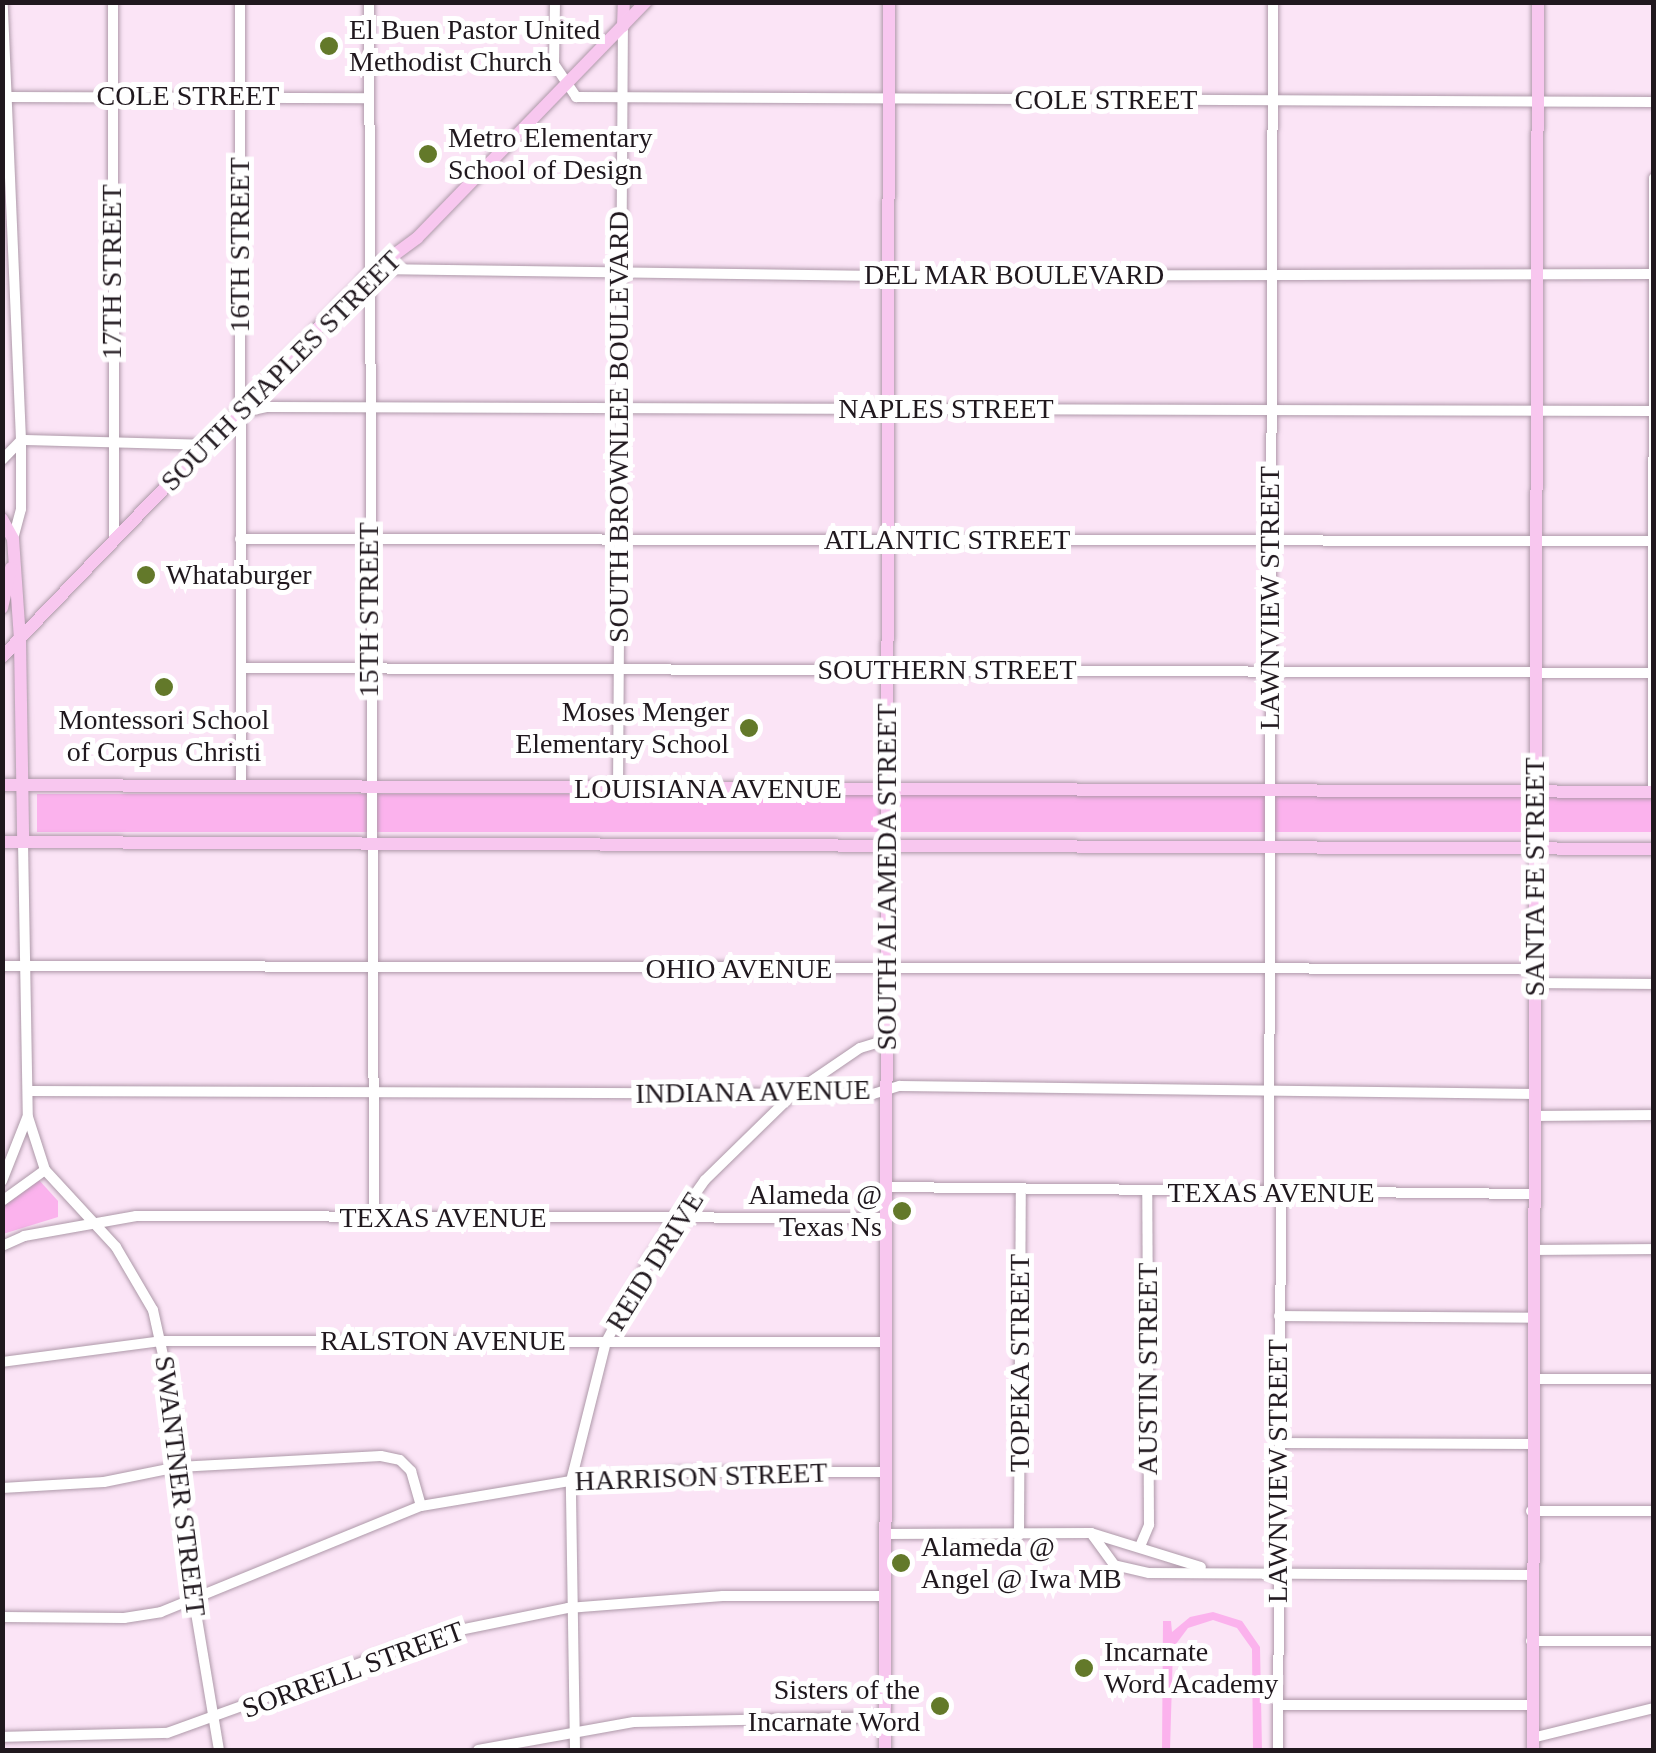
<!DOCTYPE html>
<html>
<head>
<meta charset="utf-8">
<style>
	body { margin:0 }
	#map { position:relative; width:1656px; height:1753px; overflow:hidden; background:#fbe4f6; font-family:Georgia,serif }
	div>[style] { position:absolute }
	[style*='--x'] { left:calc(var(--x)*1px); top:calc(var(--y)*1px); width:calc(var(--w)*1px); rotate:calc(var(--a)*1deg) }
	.green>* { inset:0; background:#fbb2ed; transform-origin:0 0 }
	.roads { filter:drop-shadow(0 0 2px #ae99a9) drop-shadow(0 0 2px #ae99a9) }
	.minor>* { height:10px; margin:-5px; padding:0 5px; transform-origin:5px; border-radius:5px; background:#fff }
	.major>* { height:12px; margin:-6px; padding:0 6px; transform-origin:6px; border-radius:6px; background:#f8c7ef }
	.dots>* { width:28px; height:28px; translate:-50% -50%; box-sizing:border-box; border:5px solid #fff; border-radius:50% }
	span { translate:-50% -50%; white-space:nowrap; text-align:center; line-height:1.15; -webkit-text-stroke:10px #fff; paint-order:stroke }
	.poi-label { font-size:28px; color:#20181e }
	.left { translate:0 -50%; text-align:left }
	.right { translate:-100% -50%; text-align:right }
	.street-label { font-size:28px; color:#20181e }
	.frame { position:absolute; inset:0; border:5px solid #20181e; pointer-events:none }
</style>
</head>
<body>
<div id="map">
	<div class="green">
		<div style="left:37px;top:794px;width:1617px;height:38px"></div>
		<div style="clip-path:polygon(39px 1180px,58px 1201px,58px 1217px,3px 1234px,3px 1206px)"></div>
		<div style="clip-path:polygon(1213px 1612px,1242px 1621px,1260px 1647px,1262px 1750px,1253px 1750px,1252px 1649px,1237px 1628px,1213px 1620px,1188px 1628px,1173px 1648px,1170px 1750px,1162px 1750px,1163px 1621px,1171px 1621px,1172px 1632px,1190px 1617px)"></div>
	</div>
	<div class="roads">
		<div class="minor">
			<div style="--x:113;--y:2;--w:539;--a:89.89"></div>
			<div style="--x:240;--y:2;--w:785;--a:89.93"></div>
			<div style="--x:369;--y:2;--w:1216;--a:89.76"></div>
			<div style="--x:555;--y:2;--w:62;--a:90.9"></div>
			<div style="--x:554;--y:64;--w:40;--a:56"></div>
			<div style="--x:576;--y:97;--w:1078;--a:0.27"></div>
			<div style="--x:6;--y:97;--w:363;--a:0.2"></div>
			<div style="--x:375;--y:269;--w:514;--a:0.78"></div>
			<div style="--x:889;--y:276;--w:765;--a:-0.15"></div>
			<div style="--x:239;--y:413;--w:29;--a:-12"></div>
			<div style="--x:267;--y:407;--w:1387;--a:0.17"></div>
			<div style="--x:2;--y:460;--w:28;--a:-46"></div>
			<div style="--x:21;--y:440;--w:438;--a:-92.4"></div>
			<div style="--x:13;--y:539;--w:31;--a:-75"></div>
			<div style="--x:21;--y:509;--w:69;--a:-90"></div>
			<div style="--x:21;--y:440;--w:186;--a:1.5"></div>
			<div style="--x:240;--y:539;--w:1414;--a:0.08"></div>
			<div style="--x:241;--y:668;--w:1413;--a:0.2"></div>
			<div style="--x:618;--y:791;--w:765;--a:-89.63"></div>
			<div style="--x:1653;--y:792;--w:614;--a:-89.91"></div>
			<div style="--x:23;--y:842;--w:275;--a:89"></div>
			<div style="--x:28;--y:1117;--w:56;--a:72.2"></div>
			<div style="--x:45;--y:1170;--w:105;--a:47.3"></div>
			<div style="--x:116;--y:1247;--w:73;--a:59.6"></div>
			<div style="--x:153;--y:1310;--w:97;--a:77.5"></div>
			<div style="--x:174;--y:1405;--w:142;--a:85.6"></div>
			<div style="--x:185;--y:1547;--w:206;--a:80.5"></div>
			<div style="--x:2;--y:966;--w:1534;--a:0.11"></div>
			<div style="--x:1535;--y:983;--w:119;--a:0.5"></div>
			<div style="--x:30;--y:1091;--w:843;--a:0.2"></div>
			<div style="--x:873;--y:1094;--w:28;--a:-17"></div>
			<div style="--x:900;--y:1086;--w:636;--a:0.72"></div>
			<div style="--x:1536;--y:1116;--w:118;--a:-0.5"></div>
			<div style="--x:2;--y:1181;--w:68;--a:-68.4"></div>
			<div style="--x:887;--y:1187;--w:649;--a:0.62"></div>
			<div style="--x:1269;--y:1192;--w:1190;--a:-89.81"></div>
			<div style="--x:2;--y:1201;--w:53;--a:-35.8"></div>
			<div style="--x:2;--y:1246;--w:24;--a:-24"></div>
			<div style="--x:24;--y:1236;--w:114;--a:-10.1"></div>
			<div style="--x:136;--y:1216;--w:752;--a:0.15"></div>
			<div style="--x:1536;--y:1250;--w:118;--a:-0.5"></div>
			<div style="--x:1279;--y:1316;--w:256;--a:0.4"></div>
			<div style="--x:2;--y:1362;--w:161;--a:-7.5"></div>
			<div style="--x:162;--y:1341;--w:723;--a:0.08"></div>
			<div style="--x:1534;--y:1379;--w:120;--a:0"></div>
			<div style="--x:1279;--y:1443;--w:253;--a:0.2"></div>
			<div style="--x:2;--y:1488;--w:102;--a:-3.4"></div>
			<div style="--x:104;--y:1482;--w:76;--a:-11.5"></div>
			<div style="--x:178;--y:1467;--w:203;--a:-3.1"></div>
			<div style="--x:381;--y:1456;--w:19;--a:12"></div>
			<div style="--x:400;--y:1460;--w:16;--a:45"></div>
			<div style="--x:411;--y:1471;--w:36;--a:74"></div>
			<div style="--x:1531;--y:1511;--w:123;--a:0"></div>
			<div style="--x:1091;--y:1533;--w:39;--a:54"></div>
			<div style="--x:1114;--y:1565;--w:36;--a:13"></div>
			<div style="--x:1149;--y:1573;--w:383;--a:0.3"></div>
			<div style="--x:884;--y:1534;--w:207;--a:-0.3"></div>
			<div style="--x:1091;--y:1533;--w:115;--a:17.2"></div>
			<div style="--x:1019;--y:1535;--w:343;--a:-89.7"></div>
			<div style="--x:1141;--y:1544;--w:21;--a:-67"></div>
			<div style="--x:1149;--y:1525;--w:332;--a:-90.3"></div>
			<div style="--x:2;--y:1617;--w:122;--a:0.5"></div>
			<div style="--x:124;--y:1618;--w:37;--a:-9"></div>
			<div style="--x:161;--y:1612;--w:281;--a:-22.2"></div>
			<div style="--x:421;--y:1506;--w:152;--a:-9.5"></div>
			<div style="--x:571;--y:1481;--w:110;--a:-4.7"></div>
			<div style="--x:681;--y:1472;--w:203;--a:0"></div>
			<div style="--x:1531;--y:1641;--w:123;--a:0"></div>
			<div style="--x:1278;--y:1705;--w:254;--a:0"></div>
			<div style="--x:2;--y:1737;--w:165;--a:-1.4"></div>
			<div style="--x:167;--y:1733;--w:290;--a:-19.9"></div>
			<div style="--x:440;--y:1634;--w:131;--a:-11.5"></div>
			<div style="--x:568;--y:1608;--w:155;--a:-4.4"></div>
			<div style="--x:723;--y:1596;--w:161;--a:0"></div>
			<div style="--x:1532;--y:1738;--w:126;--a:-13.8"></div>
			<div style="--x:478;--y:1750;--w:158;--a:-10.2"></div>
			<div style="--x:634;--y:1722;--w:251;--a:-1.1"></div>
			<div style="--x:575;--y:1750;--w:269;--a:-90.9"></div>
			<div style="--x:571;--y:1481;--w:143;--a:-75.9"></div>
			<div style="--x:606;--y:1342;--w:98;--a:-62.1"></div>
			<div style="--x:652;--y:1255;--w:92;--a:-54.8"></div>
			<div style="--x:705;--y:1180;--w:124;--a:-44.3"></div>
			<div style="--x:794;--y:1093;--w:80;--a:-34.3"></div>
			<div style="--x:860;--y:1048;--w:27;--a:-17"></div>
			<div style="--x:1278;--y:1750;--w:558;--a:-89.69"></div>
		</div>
		<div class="major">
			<div style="--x:623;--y:26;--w:24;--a:-88"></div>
			<div style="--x:2;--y:519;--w:23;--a:61"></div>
			<div style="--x:13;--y:539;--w:101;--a:86"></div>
			<div style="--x:20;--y:640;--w:202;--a:89.1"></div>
			<div style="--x:2;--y:608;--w:41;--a:-77.3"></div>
			<div style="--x:2;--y:657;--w:538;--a:-46.13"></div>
			<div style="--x:375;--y:269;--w:52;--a:-36.4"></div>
			<div style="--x:417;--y:238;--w:329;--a:-45.9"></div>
			<div style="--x:2;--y:785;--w:1652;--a:0.24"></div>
			<div style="--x:2;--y:842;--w:1652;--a:0.24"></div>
			<div style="--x:885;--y:1750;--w:1748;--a:-89.87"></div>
			<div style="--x:1533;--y:1750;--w:1748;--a:-89.84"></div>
		</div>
	</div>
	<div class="dots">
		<div style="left:329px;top:46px;background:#63792a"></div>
		<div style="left:428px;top:154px;background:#63792a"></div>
		<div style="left:146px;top:575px;background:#63792a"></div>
		<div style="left:164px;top:687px;background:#63792a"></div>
		<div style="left:749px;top:728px;background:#63792a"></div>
		<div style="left:902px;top:1211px;background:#63792a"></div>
		<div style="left:901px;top:1563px;background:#63792a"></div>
		<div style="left:1084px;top:1668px;background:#63792a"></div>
		<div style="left:940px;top:1706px;background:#63792a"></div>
	</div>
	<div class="poi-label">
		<span class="left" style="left:349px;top:46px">El Buen Pastor United<br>Methodist Church</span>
		<span class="left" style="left:448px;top:154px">Metro Elementary<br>School of Design</span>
		<span class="left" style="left:166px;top:575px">Whataburger</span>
		<span class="right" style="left:729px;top:728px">Moses Menger<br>Elementary School</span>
		<span style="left:164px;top:736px">Montessori School<br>of Corpus Christi</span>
		<span class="right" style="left:882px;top:1211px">Alameda @<br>Texas Ns</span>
		<span class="left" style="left:921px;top:1563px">Alameda @<br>Angel @ Iwa MB</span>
		<span class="left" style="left:1104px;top:1668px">Incarnate<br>Word Academy</span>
		<span class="right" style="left:920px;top:1706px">Sisters of the<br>Incarnate Word</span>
	</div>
	<div class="street-label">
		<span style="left:188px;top:96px">COLE STREET</span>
		<span style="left:1106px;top:100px">COLE STREET</span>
		<span style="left:240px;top:245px;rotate:-90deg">16TH STREET</span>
		<span style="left:112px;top:272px;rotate:-90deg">17TH STREET</span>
		<span style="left:1014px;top:275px">DEL MAR BOULEVARD</span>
		<span style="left:281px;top:371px;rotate:-45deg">SOUTH STAPLES STREET</span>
		<span style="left:946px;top:409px">NAPLES STREET</span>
		<span style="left:619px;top:427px;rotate:-90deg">SOUTH BROWNLEE BOULEVARD</span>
		<span style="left:947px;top:540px">ATLANTIC STREET</span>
		<span style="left:1270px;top:598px;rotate:-90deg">LAWNVIEW STREET</span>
		<span style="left:369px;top:610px;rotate:-90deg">15TH STREET</span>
		<span style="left:947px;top:670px">SOUTHERN STREET</span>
		<span style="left:708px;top:789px">LOUISIANA AVENUE</span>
		<span style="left:887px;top:877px;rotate:-90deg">SOUTH ALAMEDA STREET</span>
		<span style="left:1535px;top:877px;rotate:-90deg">SANTA FE STREET</span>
		<span style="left:739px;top:969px">OHIO AVENUE</span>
		<span style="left:753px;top:1092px;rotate:-1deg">INDIANA AVENUE</span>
		<span style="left:1271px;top:1193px">TEXAS AVENUE</span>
		<span style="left:443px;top:1218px">TEXAS AVENUE</span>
		<span style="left:655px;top:1261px;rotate:-58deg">REID DRIVE</span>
		<span style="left:443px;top:1341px">RALSTON AVENUE</span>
		<span style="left:1020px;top:1363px;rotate:-90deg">TOPEKA STREET</span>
		<span style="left:1148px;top:1369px;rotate:-90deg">AUSTIN STREET</span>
		<span style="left:1278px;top:1471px;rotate:-90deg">LAWNVIEW STREET</span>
		<span style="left:701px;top:1477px;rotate:-2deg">HARRISON STREET</span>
		<span style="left:180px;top:1486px;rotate:83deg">SWANTNER STREET</span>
		<span style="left:353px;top:1670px;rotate:-20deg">SORRELL STREET</span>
	</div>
	<div class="frame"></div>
</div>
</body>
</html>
